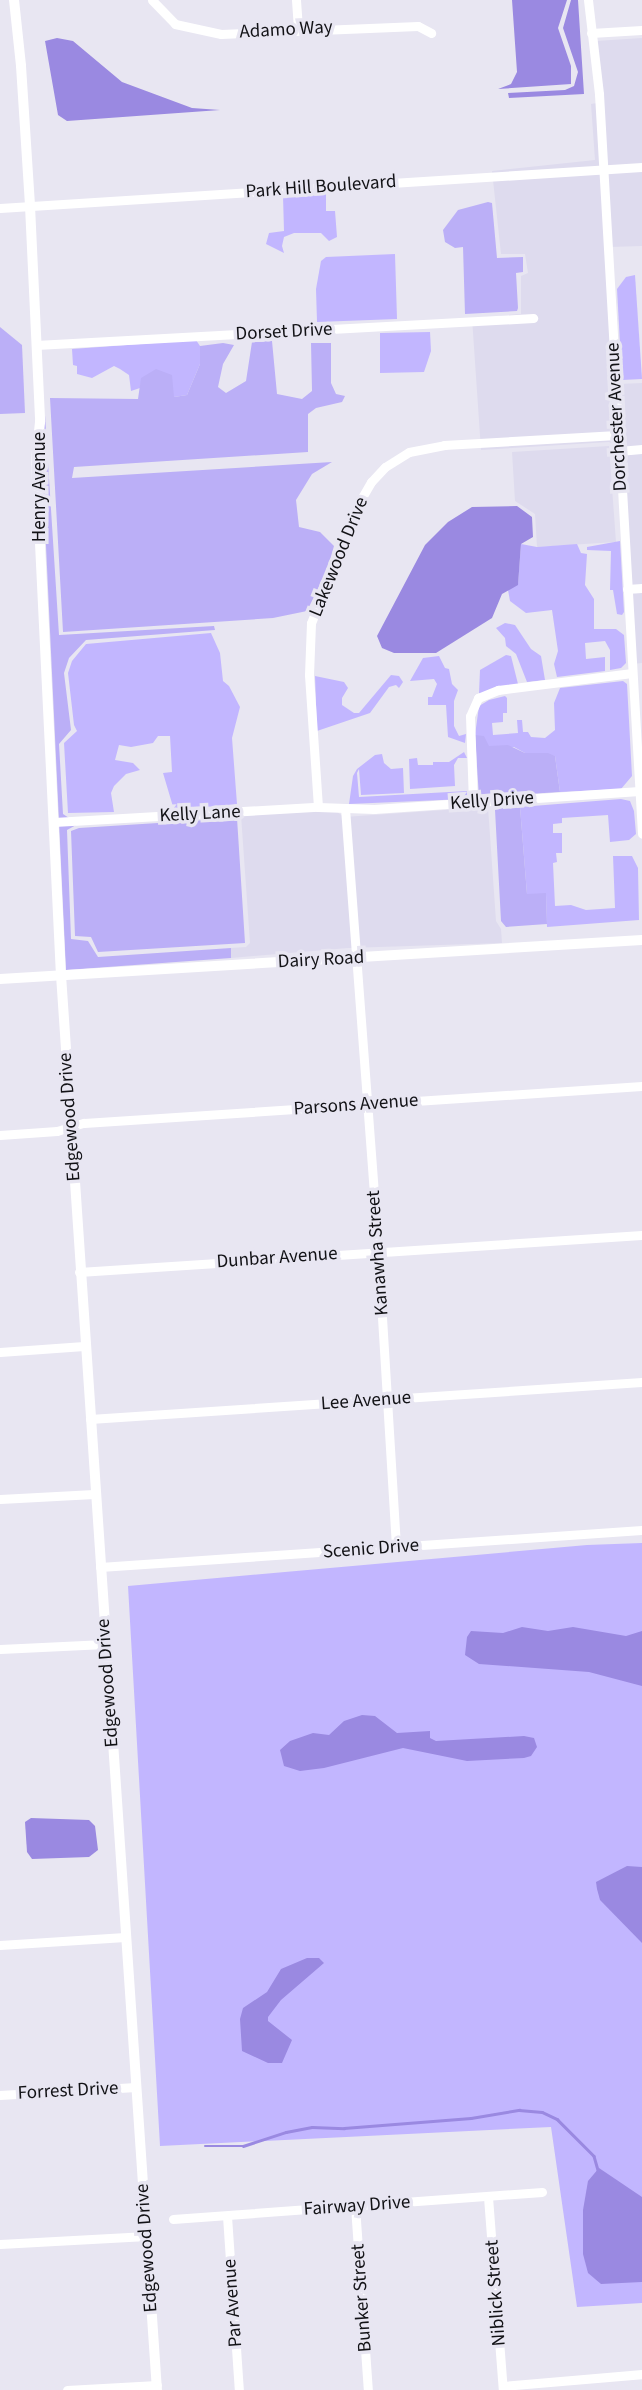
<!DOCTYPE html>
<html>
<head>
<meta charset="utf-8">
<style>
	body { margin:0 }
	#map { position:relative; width:642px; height:2390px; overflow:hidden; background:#e8e6f2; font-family:"Source Sans 3",sans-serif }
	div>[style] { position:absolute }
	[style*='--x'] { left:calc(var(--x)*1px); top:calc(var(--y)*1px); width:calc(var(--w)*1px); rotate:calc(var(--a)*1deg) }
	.built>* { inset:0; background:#dedbee }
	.green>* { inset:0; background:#c2b6ff }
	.forest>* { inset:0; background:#bbaff7 }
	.water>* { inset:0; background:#9a89e1 }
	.stream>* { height:2.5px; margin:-1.25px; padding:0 1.25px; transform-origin:1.25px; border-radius:1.25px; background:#9a89e1 }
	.minor>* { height:9px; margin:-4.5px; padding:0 4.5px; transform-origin:4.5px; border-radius:4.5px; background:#fff }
	.tertiary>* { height:10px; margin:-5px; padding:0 5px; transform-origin:5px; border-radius:5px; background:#fff }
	span { translate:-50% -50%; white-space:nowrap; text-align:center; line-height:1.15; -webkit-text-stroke:7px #e8e6f2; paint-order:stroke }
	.street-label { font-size:19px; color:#121216 }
</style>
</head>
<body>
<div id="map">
	<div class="built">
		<div style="clip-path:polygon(642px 38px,642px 246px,610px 247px,619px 384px,642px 383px,642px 663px,633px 664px,614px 444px,609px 442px,481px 450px,472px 318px,521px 314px,521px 276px,528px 273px,525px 254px,501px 254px,492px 171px,595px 160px,591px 104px,597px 103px,596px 41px)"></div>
		<div style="clip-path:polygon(609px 446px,616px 542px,537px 547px,535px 514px,515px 501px,512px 452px)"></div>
		<div style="clip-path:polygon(488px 807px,496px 921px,501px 929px,502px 943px,348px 948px,231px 958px,231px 948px,246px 947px,250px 943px,241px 815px,332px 808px,344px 817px)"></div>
	</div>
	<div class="green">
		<div style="clip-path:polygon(326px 192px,326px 211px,335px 211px,337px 237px,329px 241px,321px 233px,294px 233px,284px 237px,282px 246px,284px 253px,266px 244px,269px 233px,284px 231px,283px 196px)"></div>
		<div style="clip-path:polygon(395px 254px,397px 319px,317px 322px,316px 289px,321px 261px,326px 257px)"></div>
		<div style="clip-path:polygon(635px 275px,642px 379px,622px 380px,617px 289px,626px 277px)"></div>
		<div style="clip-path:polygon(430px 332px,431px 351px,424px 372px,380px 373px,380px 333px)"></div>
		<div style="clip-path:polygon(196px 340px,200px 346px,200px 364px,187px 395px,174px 397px,142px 378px,140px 388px,131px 391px,129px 375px,120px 369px,114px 366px,92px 378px,77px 374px,77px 366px,73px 365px,72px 349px)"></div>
		<div style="clip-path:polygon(620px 541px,624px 612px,622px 615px,617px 614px,613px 590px,610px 590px,611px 551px,587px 550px,587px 547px)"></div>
		<div style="clip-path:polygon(521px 544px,537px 547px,577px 544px,581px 553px,587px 554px,585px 585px,594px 599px,594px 629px,616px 629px,624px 635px,626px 663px,621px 668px,610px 670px,610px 650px,605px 641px,585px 643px,586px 659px,605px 657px,605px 671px,557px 677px,554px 664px,558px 651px,552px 610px,526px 613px,510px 601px,508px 590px,518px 584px)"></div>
		<div style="clip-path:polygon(505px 623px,515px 625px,531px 649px,541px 656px,545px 680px,527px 682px,516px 654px,506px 646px,505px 638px,496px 628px)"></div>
		<div style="clip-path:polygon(211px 633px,220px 653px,223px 681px,229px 686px,240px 707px,232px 738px,237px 804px,174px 810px,163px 773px,172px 772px,170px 736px,158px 736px,153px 743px,131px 747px,119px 745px,115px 760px,133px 763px,140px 770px,126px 774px,114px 786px,111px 793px,114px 812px,68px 813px,64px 743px,77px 731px,74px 725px,68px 673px,72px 661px,86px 644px)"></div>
		<div style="clip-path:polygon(506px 655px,511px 656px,518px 684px,479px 694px,480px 670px)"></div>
		<div style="clip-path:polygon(439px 656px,445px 668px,449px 669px,452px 684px,458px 690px,454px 701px,454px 726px,459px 736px,466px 734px,465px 743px,448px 737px,446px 705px,428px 705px,428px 697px,432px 697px,437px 684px,434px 679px,410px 681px,423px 658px)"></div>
		<div style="clip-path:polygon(391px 675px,399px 676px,403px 682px,399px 688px,396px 685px,389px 687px,370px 713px,317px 731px,315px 676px,344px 682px,348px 688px,342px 698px,342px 705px,354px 713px,359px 713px)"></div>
		<div style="clip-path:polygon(623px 681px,627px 684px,632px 776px,621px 789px,560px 792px,555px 756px,525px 753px,514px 747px,489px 747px,475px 735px,479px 706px,489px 700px,505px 696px,507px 698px,507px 713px,503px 713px,503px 722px,492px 723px,493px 735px,518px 733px,517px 720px,522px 720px,523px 732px,528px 732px,531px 737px,545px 738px,555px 730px,554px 703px,560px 688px)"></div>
		<div style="clip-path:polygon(464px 752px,467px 758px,458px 758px,454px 765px,455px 786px,410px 789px,409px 759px,417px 758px,418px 765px,433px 765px,433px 762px,449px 762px)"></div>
		<div style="clip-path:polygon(382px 754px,384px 763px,391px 769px,403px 768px,404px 793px,361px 795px,359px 769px,357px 773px,359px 797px,467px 791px,467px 795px,465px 799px,349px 804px,353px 776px,357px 769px,375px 755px)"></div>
		<div style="clip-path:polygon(621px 799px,630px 801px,634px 811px,636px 834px,629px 840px,610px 842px,608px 815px,562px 818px,562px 823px,553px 824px,553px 833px,562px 833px,562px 853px,556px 853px,557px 862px,553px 863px,555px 906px,571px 905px,586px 910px,615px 908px,613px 856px,632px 856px,638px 868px,639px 920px,547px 927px,546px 894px,527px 894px,520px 807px)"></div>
		<div style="clip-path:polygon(642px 1543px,642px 2303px,577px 2307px,551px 2127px,160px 2146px,128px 1586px,587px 1545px)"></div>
	</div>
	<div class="forest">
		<div style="clip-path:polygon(488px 202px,492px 203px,497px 258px,523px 257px,523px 272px,516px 273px,518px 308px,517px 311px,465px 314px,463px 247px,455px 248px,445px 242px,443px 230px,458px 210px)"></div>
		<div style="clip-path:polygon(0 327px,22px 345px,25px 413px,0 414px)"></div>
		<div style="clip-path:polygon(272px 341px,277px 394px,302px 399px,312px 391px,311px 343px,331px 343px,331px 383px,336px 394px,345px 396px,342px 402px,316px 408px,308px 414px,308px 452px,74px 467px,72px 478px,332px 462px,312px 474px,296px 500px,299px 527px,320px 532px,334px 546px,327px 570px,307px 611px,273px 618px,63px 632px,50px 398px,138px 399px,141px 378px,156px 369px,172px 375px,174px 397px,187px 395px,200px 364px,200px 346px,223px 343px,234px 345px,223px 364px,218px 387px,226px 393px,246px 381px,252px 342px)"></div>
		<div style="clip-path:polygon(45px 415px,59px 635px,214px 626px,215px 630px,86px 640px,69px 658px,64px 673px,71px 730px,59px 744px,63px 814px,78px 824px,67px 830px,71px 939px,88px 941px,98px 957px,231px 948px,231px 958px,66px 970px,42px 461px)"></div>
		<div style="clip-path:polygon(475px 735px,484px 736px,489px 746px,508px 745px,525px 753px,548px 753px,555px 756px,560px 792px,479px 797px)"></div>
		<div style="clip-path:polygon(517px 805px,520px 807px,527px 894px,546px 893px,547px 924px,506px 927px,501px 921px,495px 810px)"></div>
		<div style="clip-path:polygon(237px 818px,245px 943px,98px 952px,91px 937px,75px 936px,71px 831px,79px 828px)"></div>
	</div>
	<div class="water">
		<div style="clip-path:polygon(512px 0,567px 0,558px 28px,571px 66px,571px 84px,498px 89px,511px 84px,517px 72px)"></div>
		<div style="clip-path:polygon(571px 0,578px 0,584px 94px,509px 98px,508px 93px,565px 90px,574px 86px,578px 72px,563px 28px)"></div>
		<div style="clip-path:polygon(57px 38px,73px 41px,122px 82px,192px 108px,220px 110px,67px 121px,58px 115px,45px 41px)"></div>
		<div style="clip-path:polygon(517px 506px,532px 517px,533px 537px,521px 544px,518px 585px,502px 594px,492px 618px,436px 653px,394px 653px,382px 648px,377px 636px,425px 545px,448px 522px,472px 507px)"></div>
		<div style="clip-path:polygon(522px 1627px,548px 1631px,573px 1627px,626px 1636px,642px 1631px,642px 1686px,589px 1672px,479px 1664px,465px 1655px,467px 1637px,471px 1631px,503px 1633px)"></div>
		<div style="clip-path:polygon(362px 1715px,375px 1716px,397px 1733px,430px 1731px,430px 1738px,436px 1741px,524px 1736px,534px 1738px,537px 1747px,531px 1756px,524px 1758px,467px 1761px,403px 1748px,324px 1768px,300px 1771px,284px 1766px,280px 1750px,290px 1741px,313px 1733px,329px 1735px,344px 1721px)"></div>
		<div style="clip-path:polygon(31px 1818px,89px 1820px,95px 1826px,98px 1850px,89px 1857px,32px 1859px,27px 1852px,25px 1822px)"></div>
		<div style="clip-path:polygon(627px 1866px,642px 1867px,642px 1943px,600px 1900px,597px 1889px,596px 1882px)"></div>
		<div style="clip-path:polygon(307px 1958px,319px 1958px,324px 1963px,281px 2000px,268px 2017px,268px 2021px,292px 2040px,282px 2063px,268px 2063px,242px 2051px,240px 2019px,243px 2008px,267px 1992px,281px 1969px)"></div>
		<div style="clip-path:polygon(599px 2168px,642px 2197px,642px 2282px,601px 2284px,588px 2273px,583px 2254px,583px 2210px,588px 2181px)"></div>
	</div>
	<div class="stream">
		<div style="--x:205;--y:2146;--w:38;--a:0"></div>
		<div style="--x:243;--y:2146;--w:45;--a:-18"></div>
		<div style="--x:286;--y:2132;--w:26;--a:-11"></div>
		<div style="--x:312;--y:2127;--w:32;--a:2"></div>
		<div style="--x:344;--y:2128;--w:127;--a:-4.5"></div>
		<div style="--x:471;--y:2118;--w:49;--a:-9.5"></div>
		<div style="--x:519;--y:2110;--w:23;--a:5"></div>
		<div style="--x:542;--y:2112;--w:17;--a:25"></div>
		<div style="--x:557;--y:2119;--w:52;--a:45"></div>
		<div style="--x:594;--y:2156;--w:15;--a:74"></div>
	</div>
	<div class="minor">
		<div style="--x:152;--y:0;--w:33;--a:46"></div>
		<div style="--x:175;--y:24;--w:47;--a:12.3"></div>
		<div style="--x:221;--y:34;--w:197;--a:-2.3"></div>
		<div style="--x:418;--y:26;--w:15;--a:28"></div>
		<div style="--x:296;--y:0;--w:30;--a:86"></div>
		<div style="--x:588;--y:0;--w:95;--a:83.3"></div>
		<div style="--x:599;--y:94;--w:741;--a:86.67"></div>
		<div style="--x:591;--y:33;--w:51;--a:-3.4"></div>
		<div style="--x:0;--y:208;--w:643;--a:-3.65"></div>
		<div style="--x:36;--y:345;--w:498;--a:-3.1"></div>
		<div style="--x:619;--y:451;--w:23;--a:-5"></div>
		<div style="--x:627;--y:589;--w:15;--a:-4"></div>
		<div style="--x:473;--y:802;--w:86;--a:-92"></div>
		<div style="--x:470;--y:716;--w:20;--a:-66"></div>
		<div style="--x:478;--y:698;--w:22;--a:-22"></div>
		<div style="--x:498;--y:690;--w:135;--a:-7.2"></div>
		<div style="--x:318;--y:807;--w:132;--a:-93.9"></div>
		<div style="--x:309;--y:675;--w:52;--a:-87.8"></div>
		<div style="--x:311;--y:623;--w:131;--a:-68.1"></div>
		<div style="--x:360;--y:501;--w:22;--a:-60"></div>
		<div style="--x:371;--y:482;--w:21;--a:-47"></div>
		<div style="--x:385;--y:467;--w:28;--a:-32"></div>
		<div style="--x:409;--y:452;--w:36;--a:-11"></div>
		<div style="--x:444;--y:445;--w:173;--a:-3.3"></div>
		<div style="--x:345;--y:808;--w:396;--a:85.7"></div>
		<div style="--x:375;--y:1203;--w:346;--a:86.5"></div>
		<div style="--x:54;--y:822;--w:264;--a:-3.3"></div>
		<div style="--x:318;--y:807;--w:56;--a:2"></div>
		<div style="--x:374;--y:809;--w:266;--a:-3.9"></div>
		<div style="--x:0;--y:1135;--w:57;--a:-4"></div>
		<div style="--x:57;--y:1131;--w:28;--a:-17"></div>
		<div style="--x:84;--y:1123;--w:559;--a:-3.79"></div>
		<div style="--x:79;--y:1272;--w:564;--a:-3.76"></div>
		<div style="--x:0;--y:1352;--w:84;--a:-4.1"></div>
		<div style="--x:90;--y:1419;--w:553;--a:-3.83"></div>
		<div style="--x:0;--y:1499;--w:94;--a:-3"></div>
		<div style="--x:100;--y:1567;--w:543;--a:-3.91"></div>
		<div style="--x:0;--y:1649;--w:105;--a:-2.7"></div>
		<div style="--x:0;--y:1945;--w:125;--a:-3.7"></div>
		<div style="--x:0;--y:2095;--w:136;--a:-3.4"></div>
		<div style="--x:488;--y:2197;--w:194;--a:85.6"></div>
		<div style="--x:355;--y:2206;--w:184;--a:86"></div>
		<div style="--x:227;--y:2216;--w:174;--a:86.1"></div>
		<div style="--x:173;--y:2219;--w:370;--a:-4.2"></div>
		<div style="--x:0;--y:2244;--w:147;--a:-3.1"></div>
		<div style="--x:503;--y:2386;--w:140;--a:-4.9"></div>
		<div style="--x:67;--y:2390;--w:90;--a:-3.2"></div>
	</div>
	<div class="tertiary">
		<div style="--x:14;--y:0;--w:66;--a:83.9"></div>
		<div style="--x:21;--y:66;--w:140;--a:86.3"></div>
		<div style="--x:30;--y:206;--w:216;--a:87.3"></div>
		<div style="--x:40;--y:422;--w:39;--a:96"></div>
		<div style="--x:36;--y:461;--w:515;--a:87.22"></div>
		<div style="--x:61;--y:975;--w:1418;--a:86.12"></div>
		<div style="--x:0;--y:979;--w:643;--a:-3.48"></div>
	</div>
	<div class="street-label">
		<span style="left:286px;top:30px;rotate:-3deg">Adamo Way</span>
		<span style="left:321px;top:187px;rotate:-4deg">Park Hill Boulevard</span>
		<span style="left:284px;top:332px;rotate:-3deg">Dorset Drive</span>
		<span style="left:617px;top:417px;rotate:-93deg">Dorchester Avenue</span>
		<span style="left:40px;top:487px;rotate:-90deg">Henry Avenue</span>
		<span style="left:339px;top:557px;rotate:-68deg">Lakewood Drive</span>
		<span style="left:492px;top:801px;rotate:-4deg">Kelly Drive</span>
		<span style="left:200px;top:814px;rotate:-3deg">Kelly Lane</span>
		<span style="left:321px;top:960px;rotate:-3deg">Dairy Road</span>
		<span style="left:356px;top:1105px;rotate:-4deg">Parsons Avenue</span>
		<span style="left:70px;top:1117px;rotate:-94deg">Edgewood Drive</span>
		<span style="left:378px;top:1253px;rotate:-94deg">Kanawha Street</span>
		<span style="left:277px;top:1258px;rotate:-4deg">Dunbar Avenue</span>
		<span style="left:366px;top:1401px;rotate:-4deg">Lee Avenue</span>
		<span style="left:371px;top:1549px;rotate:-4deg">Scenic Drive</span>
		<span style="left:108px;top:1683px;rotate:-94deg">Edgewood Drive</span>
		<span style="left:68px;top:2091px;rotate:-3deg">Forrest Drive</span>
		<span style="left:357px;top:2206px;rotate:-4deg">Fairway Drive</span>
		<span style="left:147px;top:2248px;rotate:-94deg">Edgewood Drive</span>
		<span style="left:496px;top:2293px;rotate:-94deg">Niblick Street</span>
		<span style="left:362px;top:2298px;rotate:-94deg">Bunker Street</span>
		<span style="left:233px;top:2303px;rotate:-94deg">Par Avenue</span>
	</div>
</div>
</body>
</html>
